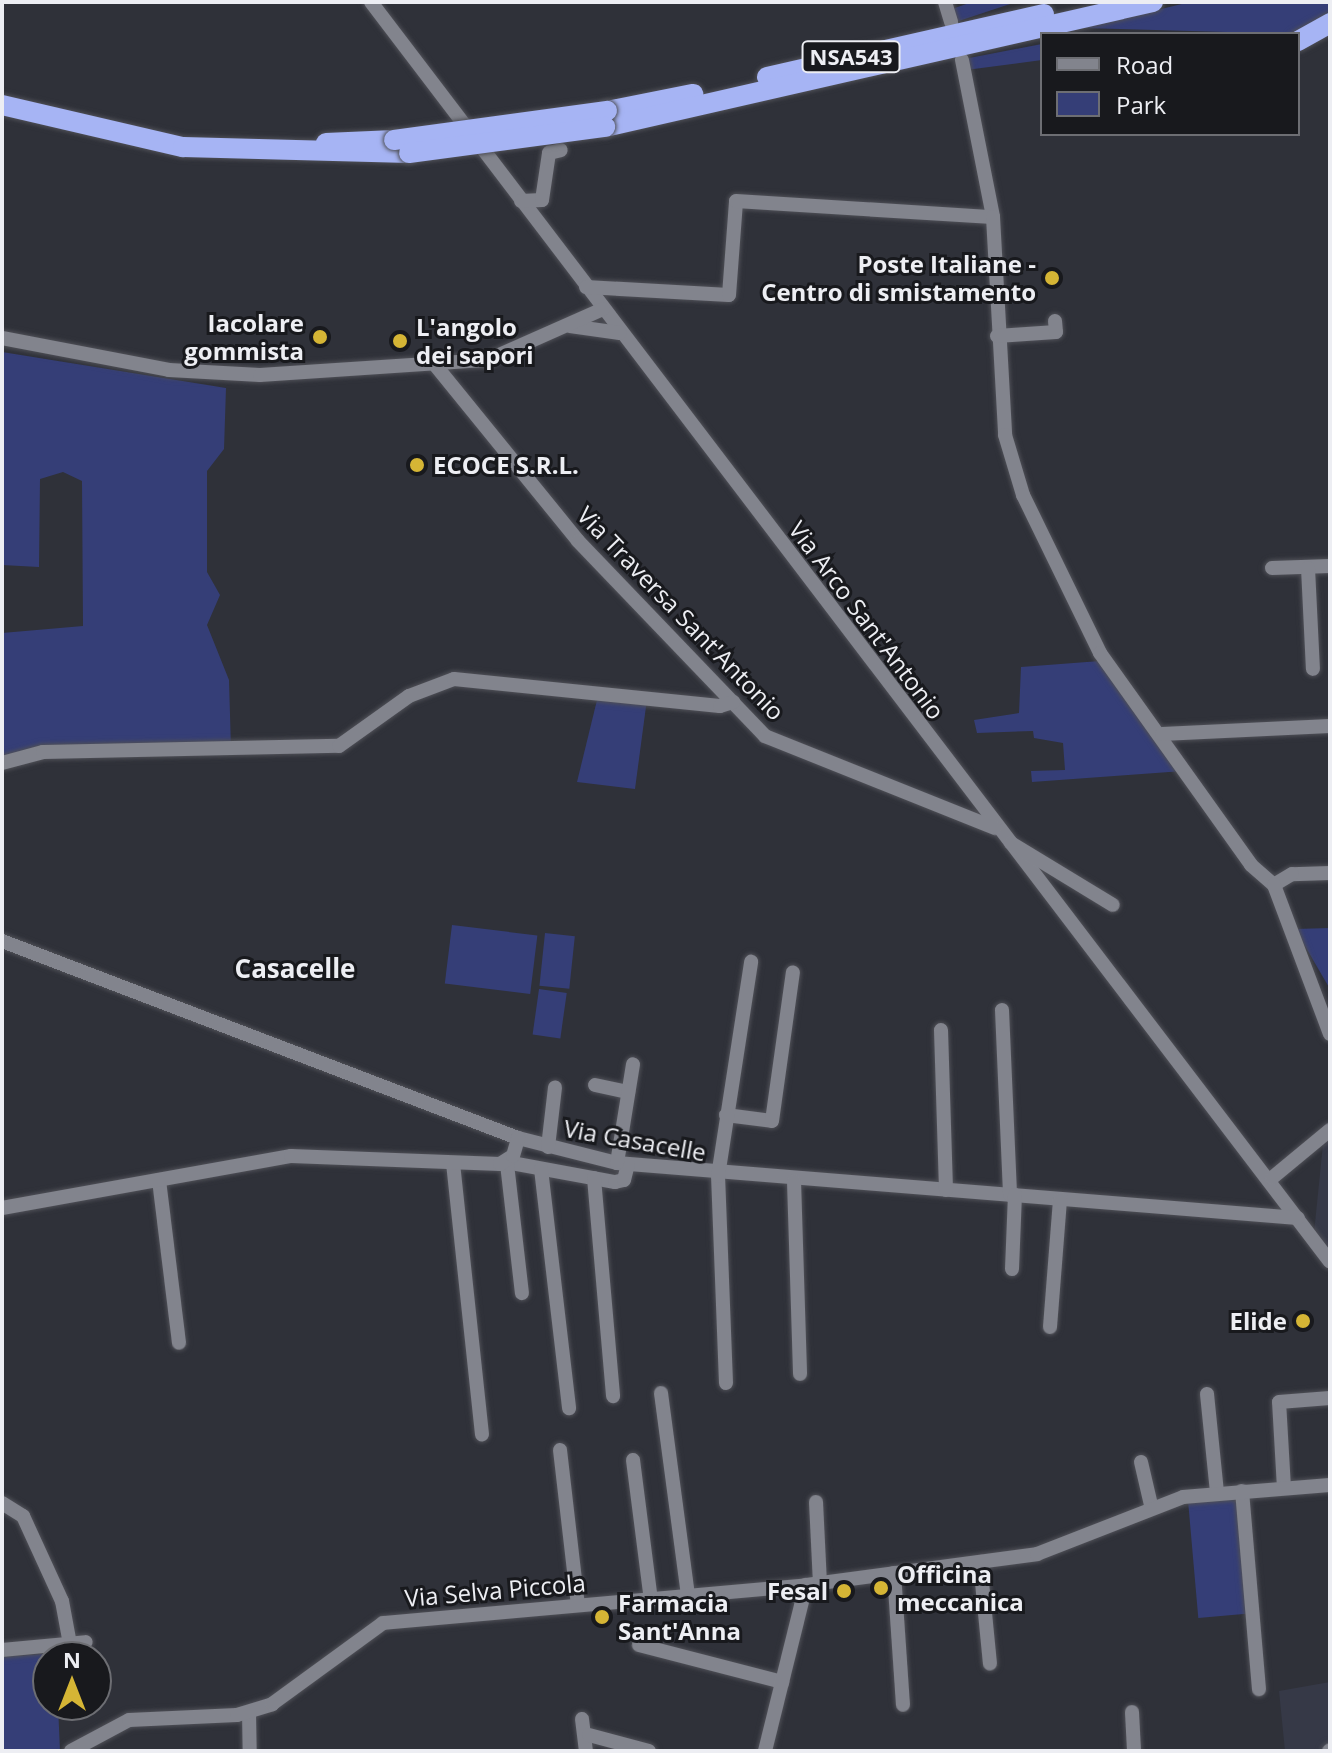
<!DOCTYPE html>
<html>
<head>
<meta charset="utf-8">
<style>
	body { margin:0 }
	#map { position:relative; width:1332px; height:1753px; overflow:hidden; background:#2f3139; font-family:"Open Sans",sans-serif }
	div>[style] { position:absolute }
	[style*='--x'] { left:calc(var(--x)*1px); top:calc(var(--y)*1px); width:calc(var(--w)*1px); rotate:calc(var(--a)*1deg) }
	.built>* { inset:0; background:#363947 }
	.green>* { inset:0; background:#353e77; transform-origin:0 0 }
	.roads { filter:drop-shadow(0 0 2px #4f5057) drop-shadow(0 0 2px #4f5057) }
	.minor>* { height:14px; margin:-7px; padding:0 7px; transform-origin:7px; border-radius:7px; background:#82848d }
	.highway>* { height:20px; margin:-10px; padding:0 10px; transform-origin:10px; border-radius:10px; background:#a6b4f4 }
	.bridges { filter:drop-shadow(0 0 2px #4f5057) drop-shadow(0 0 2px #4f5057) }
	.highway-bridge>* { height:20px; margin:-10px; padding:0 10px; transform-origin:10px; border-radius:10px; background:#a6b4f4 }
	.dots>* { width:22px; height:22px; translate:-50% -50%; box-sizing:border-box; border:4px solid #18191d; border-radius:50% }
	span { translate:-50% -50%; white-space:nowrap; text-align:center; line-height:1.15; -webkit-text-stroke:6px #18191d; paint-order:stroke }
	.shield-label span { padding:2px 6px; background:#18191d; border:2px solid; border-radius:6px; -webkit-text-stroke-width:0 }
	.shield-label { font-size:22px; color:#edeef3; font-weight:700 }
	.poi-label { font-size:24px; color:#edeef3; font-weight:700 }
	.right { translate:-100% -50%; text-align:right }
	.left { translate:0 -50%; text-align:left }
	.street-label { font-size:24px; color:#edeef3 }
	.neighbourhood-label { font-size:26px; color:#edeef3; font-weight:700 }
	.frame { position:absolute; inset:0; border:4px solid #edeef3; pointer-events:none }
	.legend { position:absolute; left:1040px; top:32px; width:260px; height:104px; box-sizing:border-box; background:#18191d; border:2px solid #6d6e73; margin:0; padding:10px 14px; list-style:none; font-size:24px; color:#edeef3 }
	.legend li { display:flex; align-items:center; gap:16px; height:40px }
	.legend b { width:40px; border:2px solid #6d6e73 }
	.north { position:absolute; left:32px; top:1641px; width:80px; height:80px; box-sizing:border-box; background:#18191d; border:2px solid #6d6e73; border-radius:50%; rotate:0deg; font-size:22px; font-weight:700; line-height:32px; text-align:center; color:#edeef3 }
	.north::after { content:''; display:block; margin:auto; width:28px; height:36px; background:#d5b535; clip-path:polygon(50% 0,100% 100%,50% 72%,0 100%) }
</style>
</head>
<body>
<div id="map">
	<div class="built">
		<div style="clip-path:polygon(1330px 1139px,1330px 1255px,1314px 1233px,1323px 1144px)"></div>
		<div style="clip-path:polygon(1330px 1682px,1330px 1751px,1285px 1751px,1279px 1691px)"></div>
	</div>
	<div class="green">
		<div style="clip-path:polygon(972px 2px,1016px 2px,956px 22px,952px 9px)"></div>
		<div style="clip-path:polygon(1190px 2px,1330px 2px,1330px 14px,1294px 34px,1083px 28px)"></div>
		<div style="clip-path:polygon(1042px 44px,1042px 60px,966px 70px,964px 59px)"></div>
		<div style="clip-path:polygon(2px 352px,226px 388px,224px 449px,207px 471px,207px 572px,220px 595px,207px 625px,229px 680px,231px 749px,2px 760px,2px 633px,83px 626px,82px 481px,63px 472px,40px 479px,39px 567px,2px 565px)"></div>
		<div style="clip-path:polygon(1100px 661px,1183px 771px,1032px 782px,1031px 771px,1065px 770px,1063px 743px,1034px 738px,1033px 731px,977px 733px,974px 720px,1019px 713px,1021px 667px)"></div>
		<div style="clip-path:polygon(598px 696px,647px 699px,635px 789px,577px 782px)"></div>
		<div style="left:452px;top:925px;width:86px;height:59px;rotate:7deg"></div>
		<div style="clip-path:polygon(1330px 928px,1330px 989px,1295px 929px)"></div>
		<div style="left:545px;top:933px;width:30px;height:53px;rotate:6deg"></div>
		<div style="left:539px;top:989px;width:28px;height:46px;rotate:8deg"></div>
		<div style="left:1239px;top:1498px;width:116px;height:51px;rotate:85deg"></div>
		<div style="clip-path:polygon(55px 1653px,48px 1657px,48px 1705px,58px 1705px,60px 1751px,2px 1751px,2px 1657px)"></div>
	</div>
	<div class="roads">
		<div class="minor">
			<div style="--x:371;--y:2;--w:1583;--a:52.72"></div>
			<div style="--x:945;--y:2;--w:21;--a:73"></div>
			<div style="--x:962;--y:60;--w:160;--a:78.8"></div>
			<div style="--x:521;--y:201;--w:21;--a:-3"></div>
			<div style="--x:542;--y:200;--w:48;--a:-81.5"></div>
			<div style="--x:549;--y:153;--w:12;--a:-14"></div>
			<div style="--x:586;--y:287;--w:143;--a:3.2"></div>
			<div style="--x:729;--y:295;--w:94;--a:-85.7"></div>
			<div style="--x:736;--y:201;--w:257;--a:3.6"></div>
			<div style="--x:993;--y:217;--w:218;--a:86.8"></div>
			<div style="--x:1005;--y:435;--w:63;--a:73.3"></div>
			<div style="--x:1023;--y:495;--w:176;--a:64"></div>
			<div style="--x:1100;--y:653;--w:260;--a:54.5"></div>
			<div style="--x:1251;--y:865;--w:30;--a:41"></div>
			<div style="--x:570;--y:326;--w:50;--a:8"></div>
			<div style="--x:997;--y:336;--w:59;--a:-3.9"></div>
			<div style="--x:1056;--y:332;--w:11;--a:-95"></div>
			<div style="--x:2;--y:338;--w:170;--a:10.8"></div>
			<div style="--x:169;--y:370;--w:91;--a:3.1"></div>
			<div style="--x:260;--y:375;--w:228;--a:-3.8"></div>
			<div style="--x:488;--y:360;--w:126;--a:-23.9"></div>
			<div style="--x:436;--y:366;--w:225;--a:50.9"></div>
			<div style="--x:578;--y:541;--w:270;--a:46.2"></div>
			<div style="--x:765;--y:736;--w:248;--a:21.8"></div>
			<div style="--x:1272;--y:568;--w:58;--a:-2"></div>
			<div style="--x:1308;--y:568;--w:101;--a:87.2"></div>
			<div style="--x:1162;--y:734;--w:168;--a:-2.7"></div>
			<div style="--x:2;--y:763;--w:42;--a:-15"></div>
			<div style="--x:43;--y:752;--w:296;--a:-1.2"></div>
			<div style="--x:339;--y:746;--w:86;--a:-35.5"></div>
			<div style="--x:409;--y:696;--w:48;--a:-20.7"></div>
			<div style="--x:454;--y:679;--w:267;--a:5.8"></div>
			<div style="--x:720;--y:706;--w:14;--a:-17"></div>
			<div style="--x:1011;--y:843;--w:119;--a:31.3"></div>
			<div style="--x:1330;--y:873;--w:38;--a:178"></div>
			<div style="--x:1292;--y:874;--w:21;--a:149"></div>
			<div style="--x:1274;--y:885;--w:159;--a:69.4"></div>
			<div style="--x:2;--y:941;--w:552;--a:20.9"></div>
			<div style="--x:518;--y:1138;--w:102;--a:14.2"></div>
			<div style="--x:617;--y:1163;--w:683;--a:4.62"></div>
			<div style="--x:1002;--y:1010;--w:185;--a:87.5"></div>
			<div style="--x:941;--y:1030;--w:160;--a:88.2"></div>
			<div style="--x:595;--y:1085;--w:34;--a:12"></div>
			<div style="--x:726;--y:1115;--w:46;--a:7.4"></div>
			<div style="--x:772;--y:1121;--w:150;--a:-82"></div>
			<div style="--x:548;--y:1147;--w:60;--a:-83.3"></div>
			<div style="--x:506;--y:1162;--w:111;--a:10.4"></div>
			<div style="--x:615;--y:1182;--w:9;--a:-13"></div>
			<div style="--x:624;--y:1180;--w:16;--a:-76"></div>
			<div style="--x:453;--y:1163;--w:273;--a:83.9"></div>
			<div style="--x:617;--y:1163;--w:100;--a:-80.8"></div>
			<div style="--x:507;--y:1164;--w:130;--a:83.4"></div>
			<div style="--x:541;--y:1169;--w:241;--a:83.3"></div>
			<div style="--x:594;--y:1178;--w:219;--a:85"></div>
			<div style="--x:1272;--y:1178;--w:75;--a:-39.6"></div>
			<div style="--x:159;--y:1180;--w:164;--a:83"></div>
			<div style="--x:794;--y:1181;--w:193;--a:88.2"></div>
			<div style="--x:2;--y:1208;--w:294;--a:-10.2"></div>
			<div style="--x:291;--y:1156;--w:209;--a:2.2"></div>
			<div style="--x:500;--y:1164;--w:15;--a:-32"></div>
			<div style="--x:513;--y:1156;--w:19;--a:-74"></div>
			<div style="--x:1012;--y:1269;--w:74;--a:-87.7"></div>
			<div style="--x:1050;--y:1327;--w:128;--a:-85.5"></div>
			<div style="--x:726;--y:1383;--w:207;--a:-92.2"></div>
			<div style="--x:718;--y:1176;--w:217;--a:-81.2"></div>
			<div style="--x:661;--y:1393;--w:205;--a:82.4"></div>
			<div style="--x:1207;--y:1394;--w:99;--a:84.2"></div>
			<div style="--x:560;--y:1450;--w:156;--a:83.4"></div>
			<div style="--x:633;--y:1460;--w:141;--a:82.7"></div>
			<div style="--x:1141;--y:1462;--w:44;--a:76.9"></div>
			<div style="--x:1284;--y:1488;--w:86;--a:-93.3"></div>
			<div style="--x:1279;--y:1402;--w:51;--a:-4.5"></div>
			<div style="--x:1242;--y:1491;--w:199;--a:85.1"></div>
			<div style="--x:816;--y:1502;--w:81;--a:87.2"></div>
			<div style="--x:2;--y:1503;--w:25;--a:32"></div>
			<div style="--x:23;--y:1516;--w:94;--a:65.4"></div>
			<div style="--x:62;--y:1601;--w:44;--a:79.5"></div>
			<div style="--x:980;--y:1562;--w:102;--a:84.4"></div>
			<div style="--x:894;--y:1573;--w:132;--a:86.1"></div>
			<div style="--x:639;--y:1645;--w:148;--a:14.5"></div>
			<div style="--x:2;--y:1650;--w:84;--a:-5.4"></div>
			<div style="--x:249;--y:1712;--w:39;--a:89"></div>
			<div style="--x:1132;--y:1712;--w:39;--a:87"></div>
			<div style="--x:582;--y:1719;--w:32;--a:83"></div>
			<div style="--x:589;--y:1735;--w:62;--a:14.9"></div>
			<div style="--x:71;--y:1751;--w:66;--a:-28.1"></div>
			<div style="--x:129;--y:1720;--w:108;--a:-2.7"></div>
			<div style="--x:237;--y:1715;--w:37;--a:-17"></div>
			<div style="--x:272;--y:1704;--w:137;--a:-36.1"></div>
			<div style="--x:383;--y:1623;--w:425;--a:-5.1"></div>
			<div style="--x:806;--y:1585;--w:233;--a:-7.6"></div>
			<div style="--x:1037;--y:1554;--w:157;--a:-21.3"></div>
			<div style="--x:1183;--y:1497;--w:147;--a:-4.7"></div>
			<div style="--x:765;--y:1751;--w:171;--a:-76.1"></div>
			<div style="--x:1329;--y:1751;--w:1;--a:-45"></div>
		</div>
		<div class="highway">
			<div style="--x:1298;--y:41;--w:37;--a:-29"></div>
			<div style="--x:767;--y:77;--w:284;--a:-12.8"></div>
			<div style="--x:2;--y:105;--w:186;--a:13.1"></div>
			<div style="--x:183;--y:147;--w:226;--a:1.5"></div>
			<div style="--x:607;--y:111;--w:88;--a:-11.2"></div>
			<div style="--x:605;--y:127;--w:562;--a:-12.85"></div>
			<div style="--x:326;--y:143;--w:68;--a:-2.5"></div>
		</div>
	</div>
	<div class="bridges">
		<div class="highway-bridge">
			<div style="--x:394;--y:140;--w:215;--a:-7.8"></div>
			<div style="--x:409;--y:153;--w:198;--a:-7.6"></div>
		</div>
	</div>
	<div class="dots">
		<div style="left:1052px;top:278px;background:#d5b535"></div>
		<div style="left:320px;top:337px;background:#d5b535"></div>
		<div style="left:400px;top:341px;background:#d5b535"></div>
		<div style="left:417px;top:465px;background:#d5b535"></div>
		<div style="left:1303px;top:1321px;background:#d5b535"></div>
		<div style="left:881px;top:1588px;background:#d5b535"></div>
		<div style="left:844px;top:1591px;background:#d5b535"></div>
		<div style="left:602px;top:1617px;background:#d5b535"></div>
	</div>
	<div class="shield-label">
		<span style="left:851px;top:57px">NSA543</span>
	</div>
	<div class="poi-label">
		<span class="right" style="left:1036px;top:278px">Poste Italiane -<br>Centro di smistamento</span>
		<span class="right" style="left:304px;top:337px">Iacolare<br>gommista</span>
		<span class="left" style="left:416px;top:341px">L'angolo<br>dei sapori</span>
		<span class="left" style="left:433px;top:465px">ECOCE S.R.L.</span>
		<span class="right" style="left:1287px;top:1321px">Elide</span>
		<span class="left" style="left:897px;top:1588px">Officina<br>meccanica</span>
		<span class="right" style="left:828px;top:1591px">Fesal</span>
		<span class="left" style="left:618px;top:1617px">Farmacia<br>Sant'Anna</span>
	</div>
	<div class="street-label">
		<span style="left:681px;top:613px;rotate:46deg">Via Traversa Sant'Antonio</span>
		<span style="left:867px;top:620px;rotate:53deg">Via Arco Sant'Antonio</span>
		<span style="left:635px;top:1140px;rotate:10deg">Via Casacelle</span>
		<span style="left:495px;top:1590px;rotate:-5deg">Via Selva Piccola</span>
	</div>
	<div class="neighbourhood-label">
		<span style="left:295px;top:969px">Casacelle</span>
	</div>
	<div class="frame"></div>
	<ul class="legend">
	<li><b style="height:10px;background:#82848d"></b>Road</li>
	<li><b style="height:22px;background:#353e77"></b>Park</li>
	</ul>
	<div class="north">N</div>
</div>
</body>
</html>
